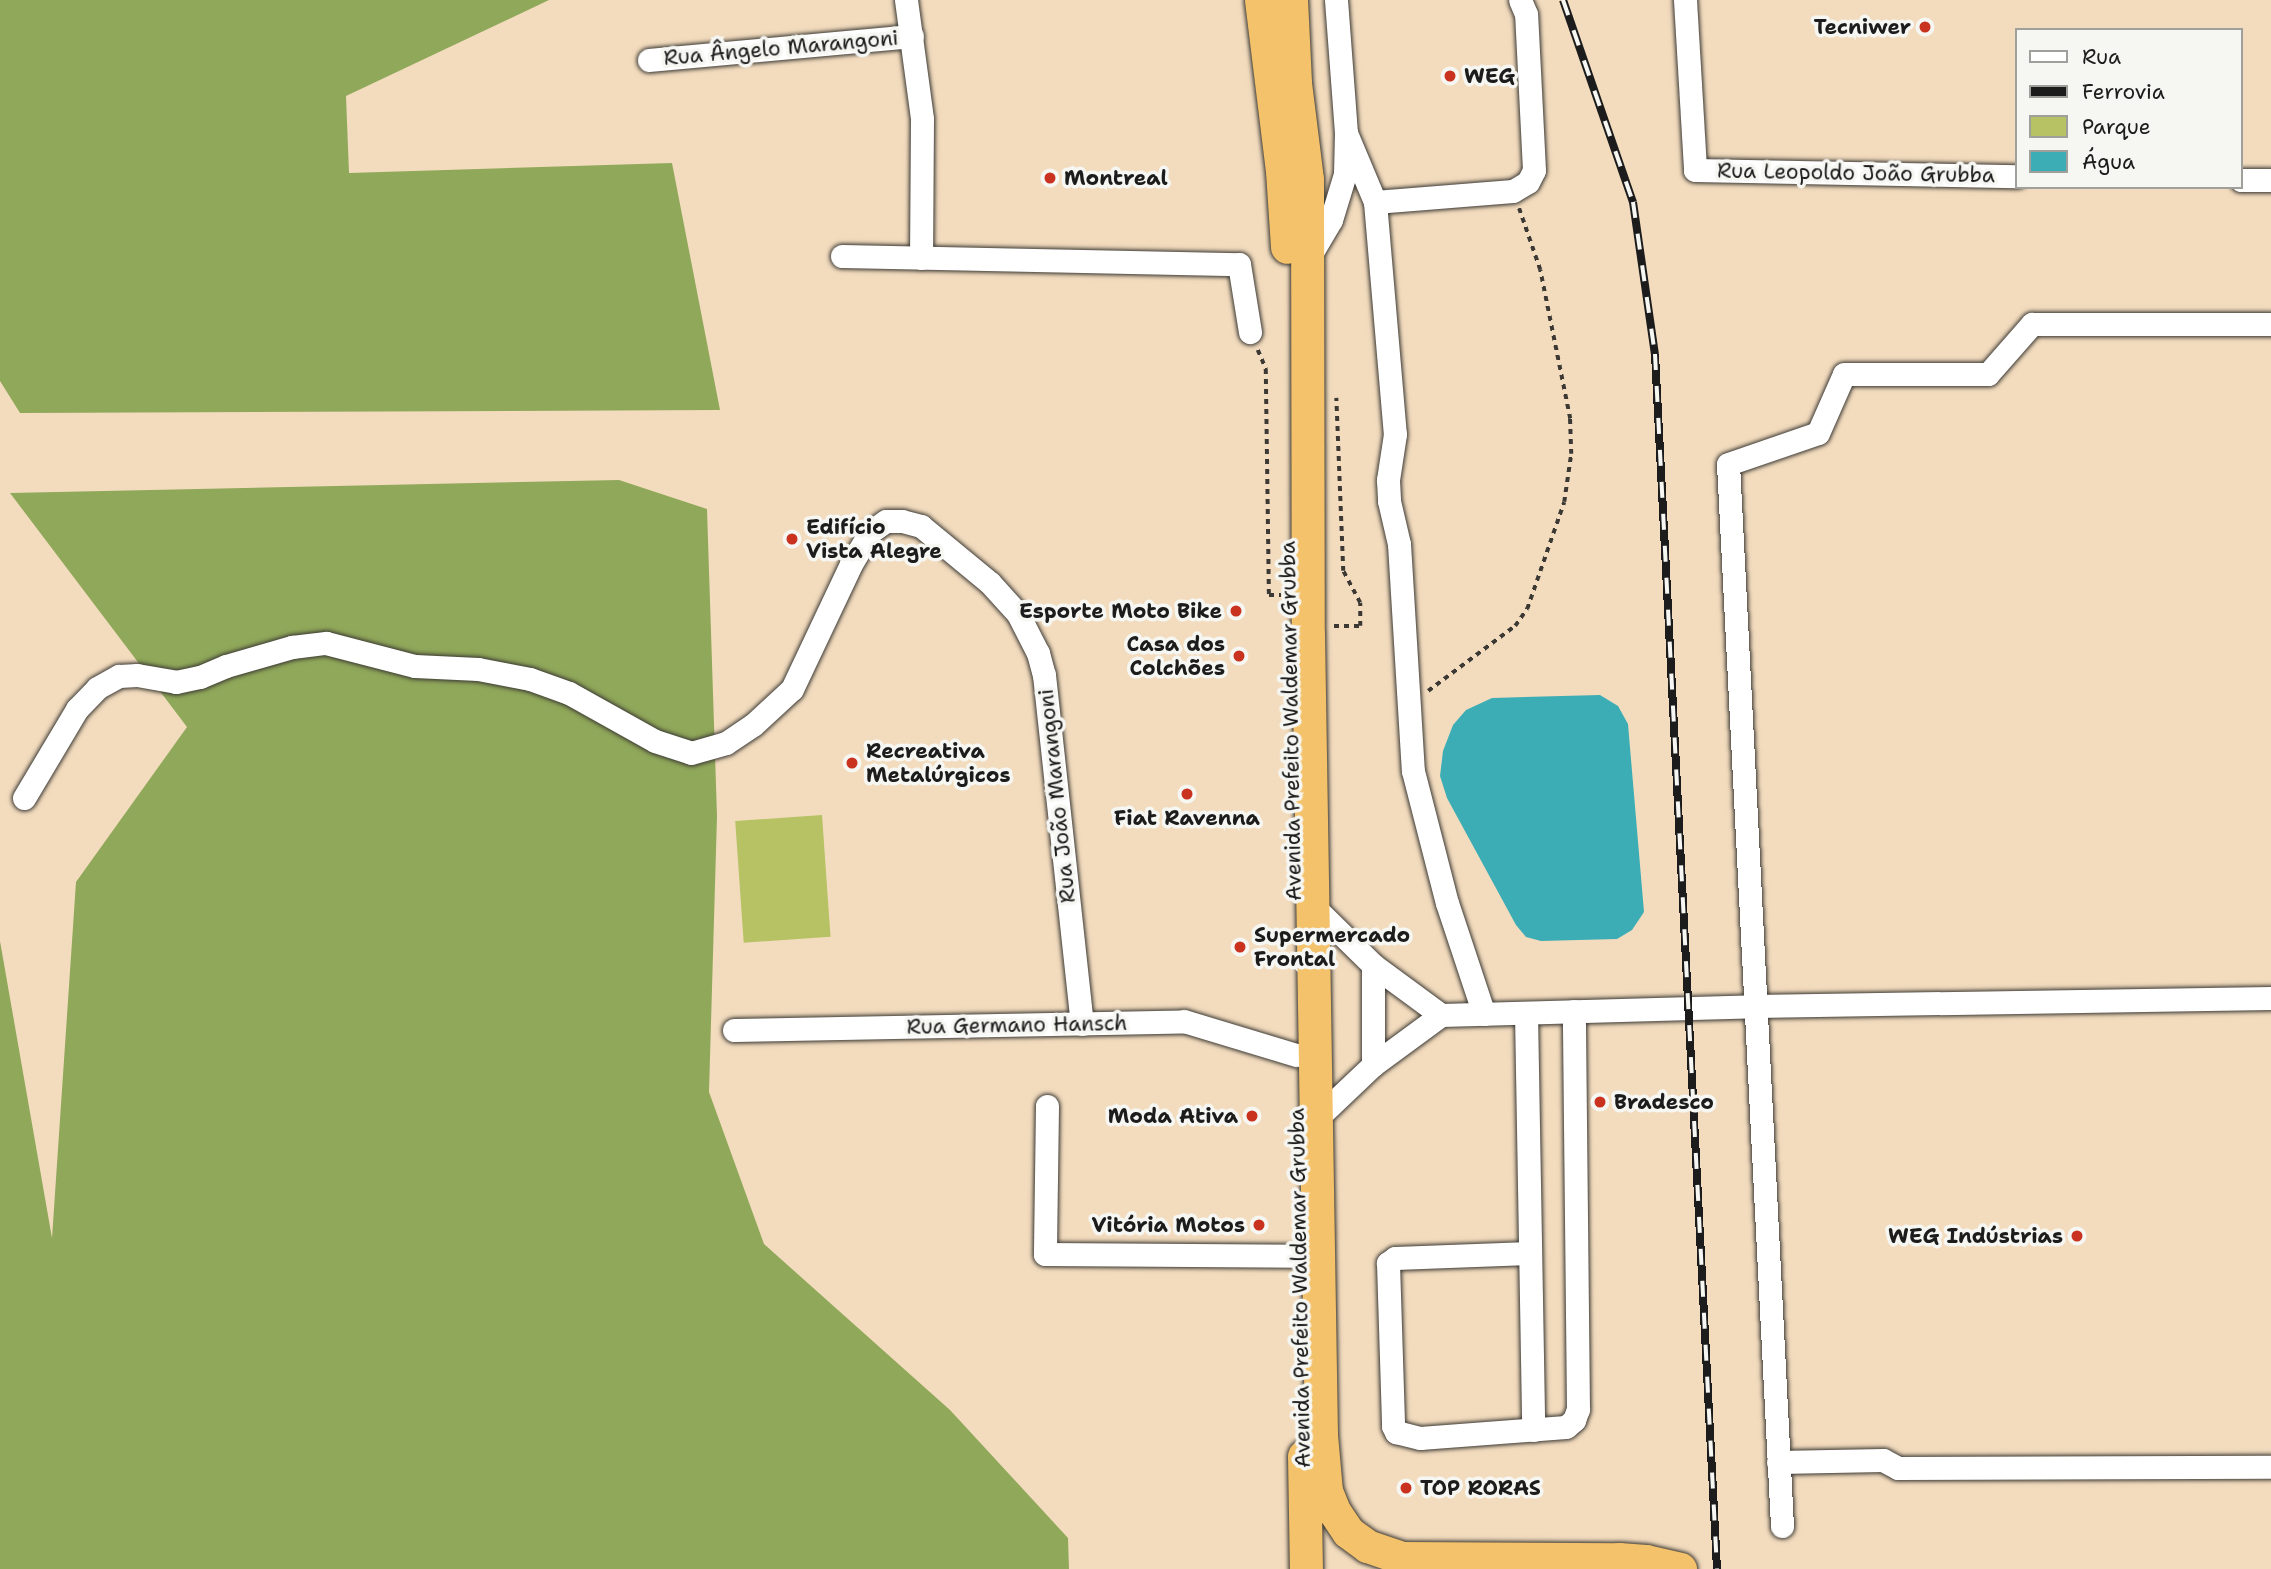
<!DOCTYPE html>
<html>
<head>
<meta charset="utf-8">
<style>
	body { margin:0 }
	#map { position:relative; width:2271px; height:1569px; overflow:hidden; background:#f3dcbe; font-family:"Shantell Sans",sans-serif }
	div>[style] { position:absolute }
	[style*='--x'] { left:calc(var(--x)*1px); top:calc(var(--y)*1px); width:calc(var(--w)*1px); rotate:calc(var(--a)*1deg) }
	.green>* { inset:0; background:#b6c264; transform-origin:0 0 }
	.forest>* { inset:0; background:#90a85a }
	.water>* { inset:0; background:#3cadb5 }
	.path>* { height:3.5px; margin-top:-1.75px; transform-origin:0; background:repeating-linear-gradient(90deg,#3c3934 0 5px,transparent 0 10px) }
	.roads { filter:drop-shadow(0 0 2px #3c3934) drop-shadow(0 0 2px #3c3934) }
	.minor>* { height:23px; margin:-11.5px; padding:0 11.5px; transform-origin:11.5px; border-radius:11.5px; background:#fff }
	.highway>* { height:33px; margin:-16.5px; padding:0 16.5px; transform-origin:16.5px; border-radius:16.5px; background:#f4c26a }
	.rail>* { height:8px; margin-top:-4px; transform-origin:0; background:repeating-linear-gradient(90deg,#f6f6f2 0 16px,#1c1c1c 0 32px); box-sizing:border-box; border-block:2px solid #1c1c1c }
	.dots>* { width:19px; height:19px; translate:-50% -50%; box-sizing:border-box; border:4px solid #f6f6f2; border-radius:50% }
	span { translate:-50% -50%; white-space:nowrap; text-align:center; line-height:1.15; -webkit-text-stroke:7px #f6f6f2; paint-order:stroke }
	.poi-label { font-size:21px; color:#1c1c1c; font-weight:700 }
	.right { translate:-100% -50%; text-align:right }
	.left { translate:0 -50%; text-align:left }
	.street-label { font-size:21px; color:#1c1c1c }
	.legend { position:absolute; left:2015px; top:28px; width:228px; height:161px; box-sizing:border-box; background:#f6f6f2; border:2px solid #9f9f9c; margin:0; padding:9px 12px; list-style:none; font-size:21px; color:#1c1c1c }
	.legend li { display:flex; align-items:center; gap:14px; height:35px }
	.legend b { width:35px; border:2px solid #9f9f9c }
</style>
</head>
<body>
<div id="map">
	<div class="green">
		<div style="left:822px;top:815px;width:122px;height:87px;rotate:86deg"></div>
	</div>
	<div class="forest">
		<div style="clip-path:polygon(0 0,549px 0,346px 96px,349px 173px,672px 163px,720px 410px,20px 413px,0 381px)"></div>
		<div style="clip-path:polygon(619px 480px,707px 509px,717px 816px,709px 1092px,764px 1244px,950px 1410px,1068px 1538px,1069px 1569px,0 1569px,0 941px,52px 1238px,76px 882px,187px 727px,10px 493px)"></div>
	</div>
	<div class="water">
		<div style="clip-path:polygon(1600px 695px,1618px 706px,1628px 724px,1644px 912px,1632px 930px,1617px 939px,1541px 941px,1526px 937px,1516px 925px,1447px 798px,1440px 776px,1443px 751px,1453px 725px,1466px 710px,1492px 698px)"></div>
	</div>
	<div class="path">
		<div style="--x:1258;--y:350;--w:21;--a:67"></div>
		<div style="--x:1266;--y:369;--w:226;--a:89.2"></div>
		<div style="--x:1269;--y:595;--w:12;--a:0"></div>
		<div style="--x:1334;--y:626;--w:26;--a:0"></div>
		<div style="--x:1360;--y:626;--w:23;--a:-90"></div>
		<div style="--x:1360;--y:603;--w:36;--a:-118"></div>
		<div style="--x:1343;--y:571;--w:173;--a:-92.3"></div>
		<div style="--x:1428;--y:691;--w:109;--a:-36.8"></div>
		<div style="--x:1515;--y:626;--w:21;--a:-55"></div>
		<div style="--x:1527;--y:609;--w:113;--a:-70.9"></div>
		<div style="--x:1564;--y:502;--w:49;--a:-81.7"></div>
		<div style="--x:1571;--y:454;--w:35;--a:-92"></div>
		<div style="--x:1570;--y:419;--w:152;--a:-101.4"></div>
		<div style="--x:1540;--y:270;--w:65;--a:-109"></div>
	</div>
	<div class="roads">
		<div class="minor">
			<div style="--x:906;--y:0;--w:120;--a:82.3"></div>
			<div style="--x:922;--y:119;--w:139;--a:90.4"></div>
			<div style="--x:1685;--y:0;--w:170;--a:86.6"></div>
			<div style="--x:1695;--y:170;--w:322;--a:1.1"></div>
			<div style="--x:649;--y:60;--w:264;--a:-5.2"></div>
			<div style="--x:1346;--y:133;--w:75;--a:67.2"></div>
			<div style="--x:1375;--y:202;--w:138;--a:-4.6"></div>
			<div style="--x:1513;--y:191;--w:17;--a:-31"></div>
			<div style="--x:1528;--y:182;--w:13;--a:-63"></div>
			<div style="--x:1534;--y:170;--w:156;--a:-92.9"></div>
			<div style="--x:1526;--y:14;--w:15;--a:-113"></div>
			<div style="--x:2241;--y:180;--w:30;--a:0"></div>
			<div style="--x:1375;--y:202;--w:233;--a:85.1"></div>
			<div style="--x:1395;--y:434;--w:47;--a:98.7"></div>
			<div style="--x:1388;--y:480;--w:21;--a:87"></div>
			<div style="--x:1389;--y:501;--w:44;--a:76.9"></div>
			<div style="--x:1399;--y:544;--w:227;--a:86.5"></div>
			<div style="--x:1413;--y:771;--w:136;--a:75.6"></div>
			<div style="--x:1447;--y:903;--w:117;--a:71.6"></div>
			<div style="--x:842;--y:256;--w:397;--a:1.2"></div>
			<div style="--x:1239;--y:264;--w:69;--a:80.8"></div>
			<div style="--x:1308;--y:259;--w:45;--a:-59.5"></div>
			<div style="--x:1331;--y:220;--w:48;--a:-73.1"></div>
			<div style="--x:1345;--y:174;--w:41;--a:-88.6"></div>
			<div style="--x:1346;--y:133;--w:133;--a:-94.3"></div>
			<div style="--x:24;--y:798;--w:104;--a:-59.2"></div>
			<div style="--x:77;--y:709;--w:29;--a:-46"></div>
			<div style="--x:97;--y:688;--w:25;--a:-29"></div>
			<div style="--x:119;--y:676;--w:18;--a:-3"></div>
			<div style="--x:137;--y:675;--w:40;--a:10"></div>
			<div style="--x:176;--y:682;--w:25;--a:-12"></div>
			<div style="--x:200;--y:677;--w:28;--a:-23"></div>
			<div style="--x:226;--y:666;--w:69;--a:-16.1"></div>
			<div style="--x:292;--y:647;--w:34;--a:-7"></div>
			<div style="--x:326;--y:643;--w:92;--a:14.5"></div>
			<div style="--x:415;--y:666;--w:63;--a:2.7"></div>
			<div style="--x:478;--y:669;--w:53;--a:10.9"></div>
			<div style="--x:530;--y:679;--w:41;--a:19.7"></div>
			<div style="--x:569;--y:693;--w:98;--a:29.2"></div>
			<div style="--x:655;--y:741;--w:38;--a:18"></div>
			<div style="--x:691;--y:753;--w:36;--a:-16"></div>
			<div style="--x:726;--y:743;--w:32;--a:-34"></div>
			<div style="--x:753;--y:725;--w:53;--a:-42.7"></div>
			<div style="--x:792;--y:689;--w:138;--a:-64.7"></div>
			<div style="--x:851;--y:564;--w:37;--a:-59"></div>
			<div style="--x:870;--y:532;--w:19;--a:-35"></div>
			<div style="--x:886;--y:521;--w:16;--a:0"></div>
			<div style="--x:902;--y:521;--w:20;--a:15"></div>
			<div style="--x:921;--y:526;--w:89;--a:39.6"></div>
			<div style="--x:990;--y:583;--w:42;--a:47.9"></div>
			<div style="--x:1018;--y:614;--w:44;--a:62.9"></div>
			<div style="--x:1038;--y:653;--w:23;--a:75"></div>
			<div style="--x:1044;--y:675;--w:351;--a:83.8"></div>
			<div style="--x:1312;--y:905;--w:86;--a:44.5"></div>
			<div style="--x:1373;--y:965;--w:84;--a:36.3"></div>
			<div style="--x:1441;--y:1015;--w:84;--a:143.7"></div>
			<div style="--x:1373;--y:1065;--w:79;--a:136.5"></div>
			<div style="--x:1373;--y:965;--w:100;--a:90"></div>
			<div style="--x:1526;--y:1013;--w:417;--a:89"></div>
			<div style="--x:1441;--y:1015;--w:314;--a:-1.6"></div>
			<div style="--x:1755;--y:1006;--w:516;--a:-0.89"></div>
			<div style="--x:734;--y:1030;--w:450;--a:-1.1"></div>
			<div style="--x:1184;--y:1021;--w:117;--a:16.9"></div>
			<div style="--x:1047;--y:1106;--w:148;--a:90.8"></div>
			<div style="--x:1045;--y:1254;--w:255;--a:0.4"></div>
			<div style="--x:1529;--y:1253;--w:134;--a:177.9"></div>
			<div style="--x:1395;--y:1258;--w:9;--a:144"></div>
			<div style="--x:1388;--y:1263;--w:163;--a:88.2"></div>
			<div style="--x:1393;--y:1426;--w:7;--a:63"></div>
			<div style="--x:1396;--y:1432;--w:25;--a:14"></div>
			<div style="--x:1420;--y:1438;--w:146;--a:-4.3"></div>
			<div style="--x:1566;--y:1427;--w:11;--a:-41"></div>
			<div style="--x:1574;--y:1420;--w:12;--a:-70"></div>
			<div style="--x:1578;--y:1409;--w:398;--a:-90.6"></div>
			<div style="--x:1778;--y:1462;--w:105;--a:-1.1"></div>
			<div style="--x:1883;--y:1460;--w:17;--a:28"></div>
			<div style="--x:1898;--y:1468;--w:373;--a:-0.2"></div>
			<div style="--x:1782;--y:1526;--w:1063;--a:-92.91"></div>
			<div style="--x:1728;--y:464;--w:95;--a:-19"></div>
			<div style="--x:1818;--y:433;--w:64;--a:-66.2"></div>
			<div style="--x:1844;--y:374;--w:144;--a:0"></div>
			<div style="--x:1988;--y:374;--w:67;--a:-48.7"></div>
			<div style="--x:2032;--y:324;--w:239;--a:0"></div>
		</div>
		<div class="highway">
			<div style="--x:1261;--y:0;--w:172;--a:83"></div>
			<div style="--x:1282;--y:171;--w:76;--a:86.2"></div>
			<div style="--x:1291;--y:0;--w:83;--a:87.2"></div>
			<div style="--x:1295;--y:83;--w:97;--a:82.9"></div>
			<div style="--x:1307;--y:179;--w:455;--a:89.9"></div>
			<div style="--x:1308;--y:634;--w:801;--a:89.07"></div>
			<div style="--x:1321;--y:1435;--w:56;--a:84.9"></div>
			<div style="--x:1326;--y:1491;--w:22;--a:68"></div>
			<div style="--x:1334;--y:1511;--w:25;--a:56"></div>
			<div style="--x:1348;--y:1532;--w:24;--a:36"></div>
			<div style="--x:1367;--y:1546;--w:36;--a:19"></div>
			<div style="--x:1401;--y:1558;--w:218;--a:0.3"></div>
			<div style="--x:1619;--y:1559;--w:27;--a:4"></div>
			<div style="--x:1646;--y:1561;--w:35;--a:13"></div>
			<div style="--x:1304;--y:1456;--w:113;--a:89"></div>
		</div>
	</div>
	<div class="rail">
		<div style="--x:1563;--y:0;--w:214;--a:70.9"></div>
		<div style="--x:1633;--y:202;--w:154;--a:81.8"></div>
		<div style="--x:1655;--y:354;--w:1217;--a:87.08"></div>
	</div>
	<div class="dots">
		<div style="left:1925px;top:27px;background:#c8321e"></div>
		<div style="left:1450px;top:76px;background:#c8321e"></div>
		<div style="left:1050px;top:178px;background:#c8321e"></div>
		<div style="left:792px;top:539px;background:#c8321e"></div>
		<div style="left:1236px;top:611px;background:#c8321e"></div>
		<div style="left:1239px;top:656px;background:#c8321e"></div>
		<div style="left:852px;top:763px;background:#c8321e"></div>
		<div style="left:1187px;top:794px;background:#c8321e"></div>
		<div style="left:1240px;top:947px;background:#c8321e"></div>
		<div style="left:1600px;top:1102px;background:#c8321e"></div>
		<div style="left:1252px;top:1116px;background:#c8321e"></div>
		<div style="left:1259px;top:1225px;background:#c8321e"></div>
		<div style="left:2077px;top:1236px;background:#c8321e"></div>
		<div style="left:1406px;top:1488px;background:#c8321e"></div>
	</div>
	<div class="poi-label">
		<span class="right" style="left:1911px;top:27px">Tecniwer</span>
		<span class="left" style="left:1464px;top:76px">WEG</span>
		<span class="left" style="left:1064px;top:178px">Montreal</span>
		<span class="left" style="left:806px;top:539px">Edifício<br>Vista Alegre</span>
		<span class="right" style="left:1222px;top:611px">Esporte Moto Bike</span>
		<span class="right" style="left:1225px;top:656px">Casa dos<br>Colchões</span>
		<span class="left" style="left:866px;top:763px">Recreativa<br>Metalúrgicos</span>
		<span style="left:1187px;top:818px">Fiat Ravenna</span>
		<span class="left" style="left:1254px;top:947px">Supermercado<br>Frontal</span>
		<span class="left" style="left:1614px;top:1102px">Bradesco</span>
		<span class="right" style="left:1238px;top:1116px">Moda Ativa</span>
		<span class="right" style="left:1245px;top:1225px">Vitória Motos</span>
		<span class="right" style="left:2063px;top:1236px">WEG Indústrias</span>
		<span class="left" style="left:1420px;top:1488px">TOP RORAS</span>
	</div>
	<div class="street-label">
		<span style="left:781px;top:48px;rotate:-5deg">Rua Ângelo Marangoni</span>
		<span style="left:1856px;top:173px;rotate:1deg">Rua Leopoldo João Grubba</span>
		<span style="left:1291px;top:721px;rotate:-91deg">Avenida Prefeito Waldemar Grubba</span>
		<span style="left:1057px;top:796px;rotate:-96deg">Rua João Marangoni</span>
		<span style="left:1017px;top:1025px;rotate:-1deg">Rua Germano Hansch</span>
		<span style="left:1300px;top:1288px;rotate:-91deg">Avenida Prefeito Waldemar Grubba</span>
	</div>
	<ul class="legend">
	<li><b style="height:9px;background:#fff"></b>Rua</li>
	<li><b style="height:9px;background:#1c1c1c"></b>Ferrovia</li>
	<li><b style="height:19px;background:#b6c264"></b>Parque</li>
	<li><b style="height:19px;background:#3cadb5"></b>Água</li>
	</ul>
</div>
</body>
</html>
